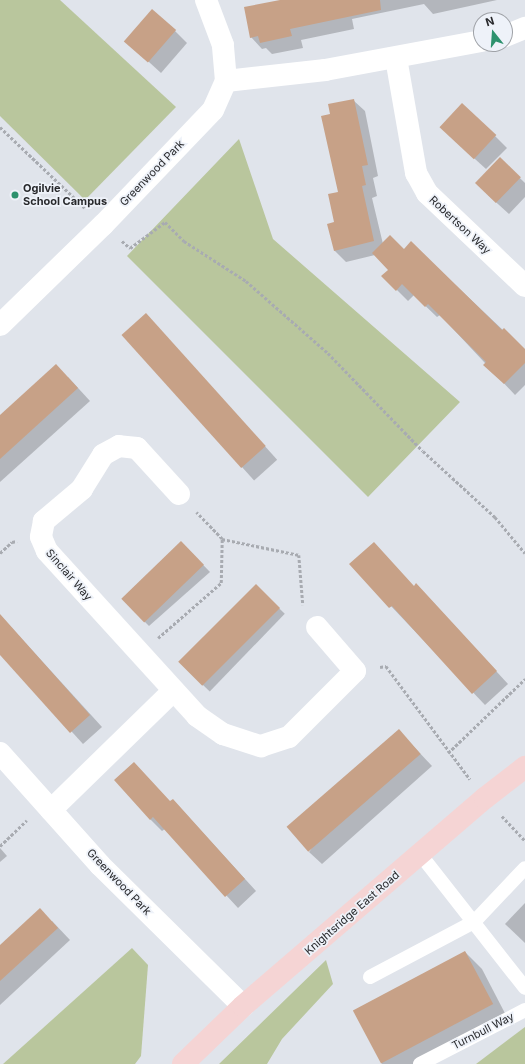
<!DOCTYPE html>
<html>
<head>
<meta charset="utf-8">
<style>
	body { margin:0 }
	#map { position:relative; width:525px; height:1064px; overflow:hidden; background:#e0e4eb; font-family:Inter,sans-serif }
	div>[style] { position:absolute }
	[style*='--x'] { left:calc(var(--x)*1px); top:calc(var(--y)*1px); width:calc(var(--w)*1px); rotate:calc(var(--a)*1deg) }
	.green>* { inset:0; background:#b9c69d }
	.shadow>* { inset:0; background:#0003; transform-origin:0 0 }
	.building>* { inset:0; background:#c7a187; transform-origin:0 0 }
	.path>* { height:2.5px; margin-top:-1.25px; transform-origin:0; background:repeating-linear-gradient(90deg,#a8abb1 0 3px,transparent 0 5px) }
	.lane>* { height:14px; margin:-7px; padding:0 7px; transform-origin:7px; border-radius:7px; background:#fff }
	.street>* { height:22px; margin:-11px; padding:0 11px; transform-origin:11px; border-radius:11px; background:#fff }
	.secondary>* { height:22px; margin:-11px; padding:0 11px; transform-origin:11px; border-radius:11px; background:#f5d4d4 }
	.dots>* { width:11px; height:11px; translate:-50% -50%; box-sizing:border-box; border:2px solid #eef2f9; border-radius:50% }
	span { translate:-50% -50%; white-space:nowrap; text-align:center; line-height:1.15; -webkit-text-stroke:3.5px #eef2f9; paint-order:stroke }
	.street-label { font-size:11px; color:#28292c }
	.poi-label { font-size:11px; color:#28292c; font-weight:700 }
	.left { translate:0 -50%; text-align:left }
	.north { position:absolute; left:473px; top:12px; width:40px; height:40px; box-sizing:border-box; background:#eef2f9; border:1px solid #9fa2a7; border-radius:50%; rotate:343deg; font-size:11px; font-weight:700; line-height:16px; text-align:center; color:#28292c }
	.north::after { content:''; display:block; margin:auto; width:14px; height:18px; background:#2d926e; clip-path:polygon(50% 0,100% 100%,50% 72%,0 100%) }
</style>
</head>
<body>
<div id="map">
	<div class="green">
		<div style="clip-path:polygon(0 0,60px 0,176px 107px,85px 200px,0 116px)"></div>
		<div style="clip-path:polygon(239px 139px,273px 239px,460px 402px,368px 497px,127px 256px)"></div>
		<div style="clip-path:polygon(132px 948px,148px 965px,141px 1056px,135px 1064px,3px 1064px)"></div>
		<div style="clip-path:polygon(326px 960px,333px 984px,282px 1039px,267px 1064px,219px 1064px)"></div>
		<div style="clip-path:polygon(525px 1027px,525px 1064px,476px 1064px)"></div>
	</div>
	<div class="shadow">
		<div style="clip-path:polygon(285px 0,497px 0,433px 14px,424px 4px,352px 19px,354px 29px,301px 40px,303px 48px,272px 54px,266px 48px,262px 49px,251px 37px)"></div>
		<div style="clip-path:polygon(175px 31px,187px 43px,161px 73px,126px 41px)"></div>
		<div style="clip-path:polygon(353px 100px,365px 111px,378px 176px,373px 178px,377px 196px,372px 198px,383px 244px,404px 250px,411px 243px,525px 351px,525px 385px,515px 395px,440px 315px,437px 317px,414px 295px,408px 301px,383px 276px,389px 270px,375px 255px,346px 262px,334px 250px,339px 193px,331px 114px)"></div>
		<div style="clip-path:polygon(495px 136px,507px 148px,486px 169px,453px 139px)"></div>
		<div style="clip-path:polygon(500px 159px,525px 183px,525px 197px,509px 214px,488px 195px)"></div>
		<div style="left:146px;top:314px;width:196px;height:31px;rotate:48deg"></div>
		<div style="clip-path:polygon(68px 377px,90px 401px,0 482px,0 416px)"></div>
		<div style="clip-path:polygon(181px 542px,210px 572px,149px 626px,143px 620px)"></div>
		<div style="clip-path:polygon(351px 564px,414px 587px,428px 597px,508px 684px,485px 705px)"></div>
		<div style="left:256px;top:586px;width:40px;height:108px;rotate:44deg"></div>
		<div style="clip-path:polygon(0 615px,102px 727px,83px 744px,0 653px)"></div>
		<div style="clip-path:polygon(399px 731px,432px 766px,322px 864px,309px 852px)"></div>
		<div style="clip-path:polygon(173px 800px,256px 891px,238px 908px,165px 829px,162px 831px,150px 819px)"></div>
		<div style="clip-path:polygon(0 848px,7px 856px,0 862px)"></div>
		<div style="clip-path:polygon(525px 903px,525px 943px,505px 924px)"></div>
		<div style="clip-path:polygon(52px 921px,70px 940px,0 1005px,0 946px)"></div>
		<div style="clip-path:polygon(465px 952px,482px 969px,509px 1021px,427px 1064px,382px 1064px,381px 1062px)"></div>
	</div>
	<div class="building">
		<div style="clip-path:polygon(280px 0,380px 0,381px 10px,290px 29px,292px 36px,260px 43px,258px 36px,250px 38px,244px 7px)"></div>
		<div style="left:152px;top:9px;width:32px;height:43px;rotate:41deg"></div>
		<div style="clip-path:polygon(354px 99px,368px 165px,362px 166px,366px 185px,362px 186px,374px 241px,334px 251px,327px 224px,334px 222px,328px 194px,338px 192px,321px 116px,330px 114px,328px 104px)"></div>
		<div style="left:462px;top:103px;width:47px;height:33px;rotate:43deg"></div>
		<div style="left:500px;top:157px;width:29px;height:36px;rotate:44deg"></div>
		<div style="clip-path:polygon(390px 235px,404px 249px,411px 241px,502px 330px,504px 328px,525px 349px,525px 363px,504px 384px,483px 365px,486px 362px,428px 304px,425px 307px,402px 284px,396px 291px,381px 276px,388px 270px,372px 253px)"></div>
		<div style="left:146px;top:313px;width:179px;height:33px;rotate:48deg"></div>
		<div style="clip-path:polygon(56px 364px,78px 388px,0 459px,0 415px)"></div>
		<div style="left:181px;top:541px;width:33px;height:83px;rotate:46deg"></div>
		<div style="clip-path:polygon(374px 542px,414px 586px,416px 583px,497px 671px,472px 694px,392px 606px,389px 608px,349px 564px)"></div>
		<div style="left:256px;top:584px;width:34px;height:110px;rotate:45deg"></div>
		<div style="clip-path:polygon(0 614px,90px 715px,70px 733px,0 655px)"></div>
		<div style="left:399px;top:729px;width:33px;height:149px;rotate:49deg"></div>
		<div style="clip-path:polygon(134px 762px,170px 801px,173px 799px,245px 879px,225px 897px,153px 817px,150px 820px,114px 780px)"></div>
		<div style="clip-path:polygon(40px 908px,58px 928px,0 981px,0 945px)"></div>
		<div style="left:465px;top:951px;width:60px;height:127px;rotate:62deg"></div>
	</div>
	<div class="path">
		<div style="--x:0;--y:127;--w:117;--a:43.6"></div>
		<div style="--x:122;--y:241;--w:11;--a:41"></div>
		<div style="--x:130;--y:248;--w:44;--a:-36.6"></div>
		<div style="--x:165;--y:222;--w:27;--a:45"></div>
		<div style="--x:184;--y:241;--w:74;--a:32.8"></div>
		<div style="--x:246;--y:281;--w:109;--a:41.3"></div>
		<div style="--x:328;--y:353;--w:136;--a:45.9"></div>
		<div style="--x:423;--y:451;--w:98;--a:42.5"></div>
		<div style="--x:495;--y:517;--w:47;--a:50.2"></div>
		<div style="--x:222;--y:539;--w:79;--a:11.7"></div>
		<div style="--x:299;--y:555;--w:50;--a:85.4"></div>
		<div style="--x:0;--y:553;--w:16;--a:-43"></div>
		<div style="--x:12;--y:542;--w:5;--a:-11"></div>
		<div style="--x:158;--y:638;--w:84;--a:-41.1"></div>
		<div style="--x:221;--y:583;--w:44;--a:-88.7"></div>
		<div style="--x:222;--y:539;--w:37;--a:-134"></div>
		<div style="--x:380;--y:667;--w:6;--a:-9"></div>
		<div style="--x:386;--y:666;--w:141;--a:53.4"></div>
		<div style="--x:448;--y:753;--w:107;--a:-43.9"></div>
		<div style="--x:502;--y:816;--w:34;--a:47"></div>
		<div style="--x:0;--y:846;--w:37;--a:-44"></div>
	</div>
	<div class="lane">
		<div style="--x:420;--y:854;--w:170;--a:51.9"></div>
		<div style="--x:370;--y:977;--w:118;--a:-27.9"></div>
		<div style="--x:474;--y:922;--w:74;--a:-46.6"></div>
		<div style="--x:420;--y:1064;--w:118;--a:-27.2"></div>
	</div>
	<div class="street">
		<div style="--x:505;--y:36;--w:22;--a:-22"></div>
		<div style="--x:396;--y:58;--w:117;--a:80.1"></div>
		<div style="--x:416;--y:173;--w:23;--a:61"></div>
		<div style="--x:427;--y:193;--w:135;--a:43.5"></div>
		<div style="--x:226;--y:81;--w:100;--a:-6.3"></div>
		<div style="--x:325;--y:70;--w:159;--a:-10.5"></div>
		<div style="--x:0;--y:325;--w:144;--a:-44.2"></div>
		<div style="--x:103;--y:225;--w:159;--a:-46.3"></div>
		<div style="--x:213;--y:110;--w:32;--a:-66"></div>
		<div style="--x:226;--y:81;--w:36;--a:-95"></div>
		<div style="--x:223;--y:45;--w:48;--a:-110.7"></div>
		<div style="--x:179;--y:494;--w:62;--a:-132.4"></div>
		<div style="--x:137;--y:448;--w:18;--a:-174"></div>
		<div style="--x:119;--y:446;--w:18;--a:151"></div>
		<div style="--x:103;--y:455;--w:40;--a:122"></div>
		<div style="--x:82;--y:489;--w:50;--a:139.9"></div>
		<div style="--x:44;--y:521;--w:16;--a:101"></div>
		<div style="--x:41;--y:537;--w:15;--a:67"></div>
		<div style="--x:47;--y:551;--w:223;--a:47.7"></div>
		<div style="--x:197;--y:716;--w:32;--a:35"></div>
		<div style="--x:223;--y:734;--w:40;--a:18"></div>
		<div style="--x:261;--y:746;--w:29;--a:-18"></div>
		<div style="--x:289;--y:737;--w:93;--a:-45"></div>
		<div style="--x:355;--y:671;--w:58;--a:-130.8"></div>
		<div style="--x:0;--y:753;--w:150;--a:48.2"></div>
		<div style="--x:100;--y:865;--w:201;--a:44.6"></div>
		<div style="--x:51;--y:810;--w:170;--a:-44.3"></div>
	</div>
	<div class="secondary">
		<div style="--x:183;--y:1064;--w:83;--a:-44"></div>
		<div style="--x:243;--y:1006;--w:319;--a:-40.7"></div>
		<div style="--x:485;--y:798;--w:51;--a:-37.8"></div>
	</div>
	<div class="dots">
		<div style="left:15px;top:195px;background:#2d926e"></div>
	</div>
	<div class="street-label">
		<span style="left:152px;top:173px;rotate:-46deg">Greenwood Park</span>
		<span style="left:460px;top:225px;rotate:43deg">Robertson Way</span>
		<span style="left:69px;top:575px;rotate:49deg">Sinclair Way</span>
		<span style="left:119px;top:882px;rotate:46deg">Greenwood Park</span>
		<span style="left:352px;top:913px;rotate:-41deg">Knightsridge East Road</span>
		<span style="left:483px;top:1031px;rotate:-27deg">Turnbull Way</span>
	</div>
	<div class="poi-label">
		<span class="left" style="left:23px;top:195px">Ogilvie<br>School Campus</span>
	</div>
	<div class="north">N</div>
</div>
</body>
</html>
